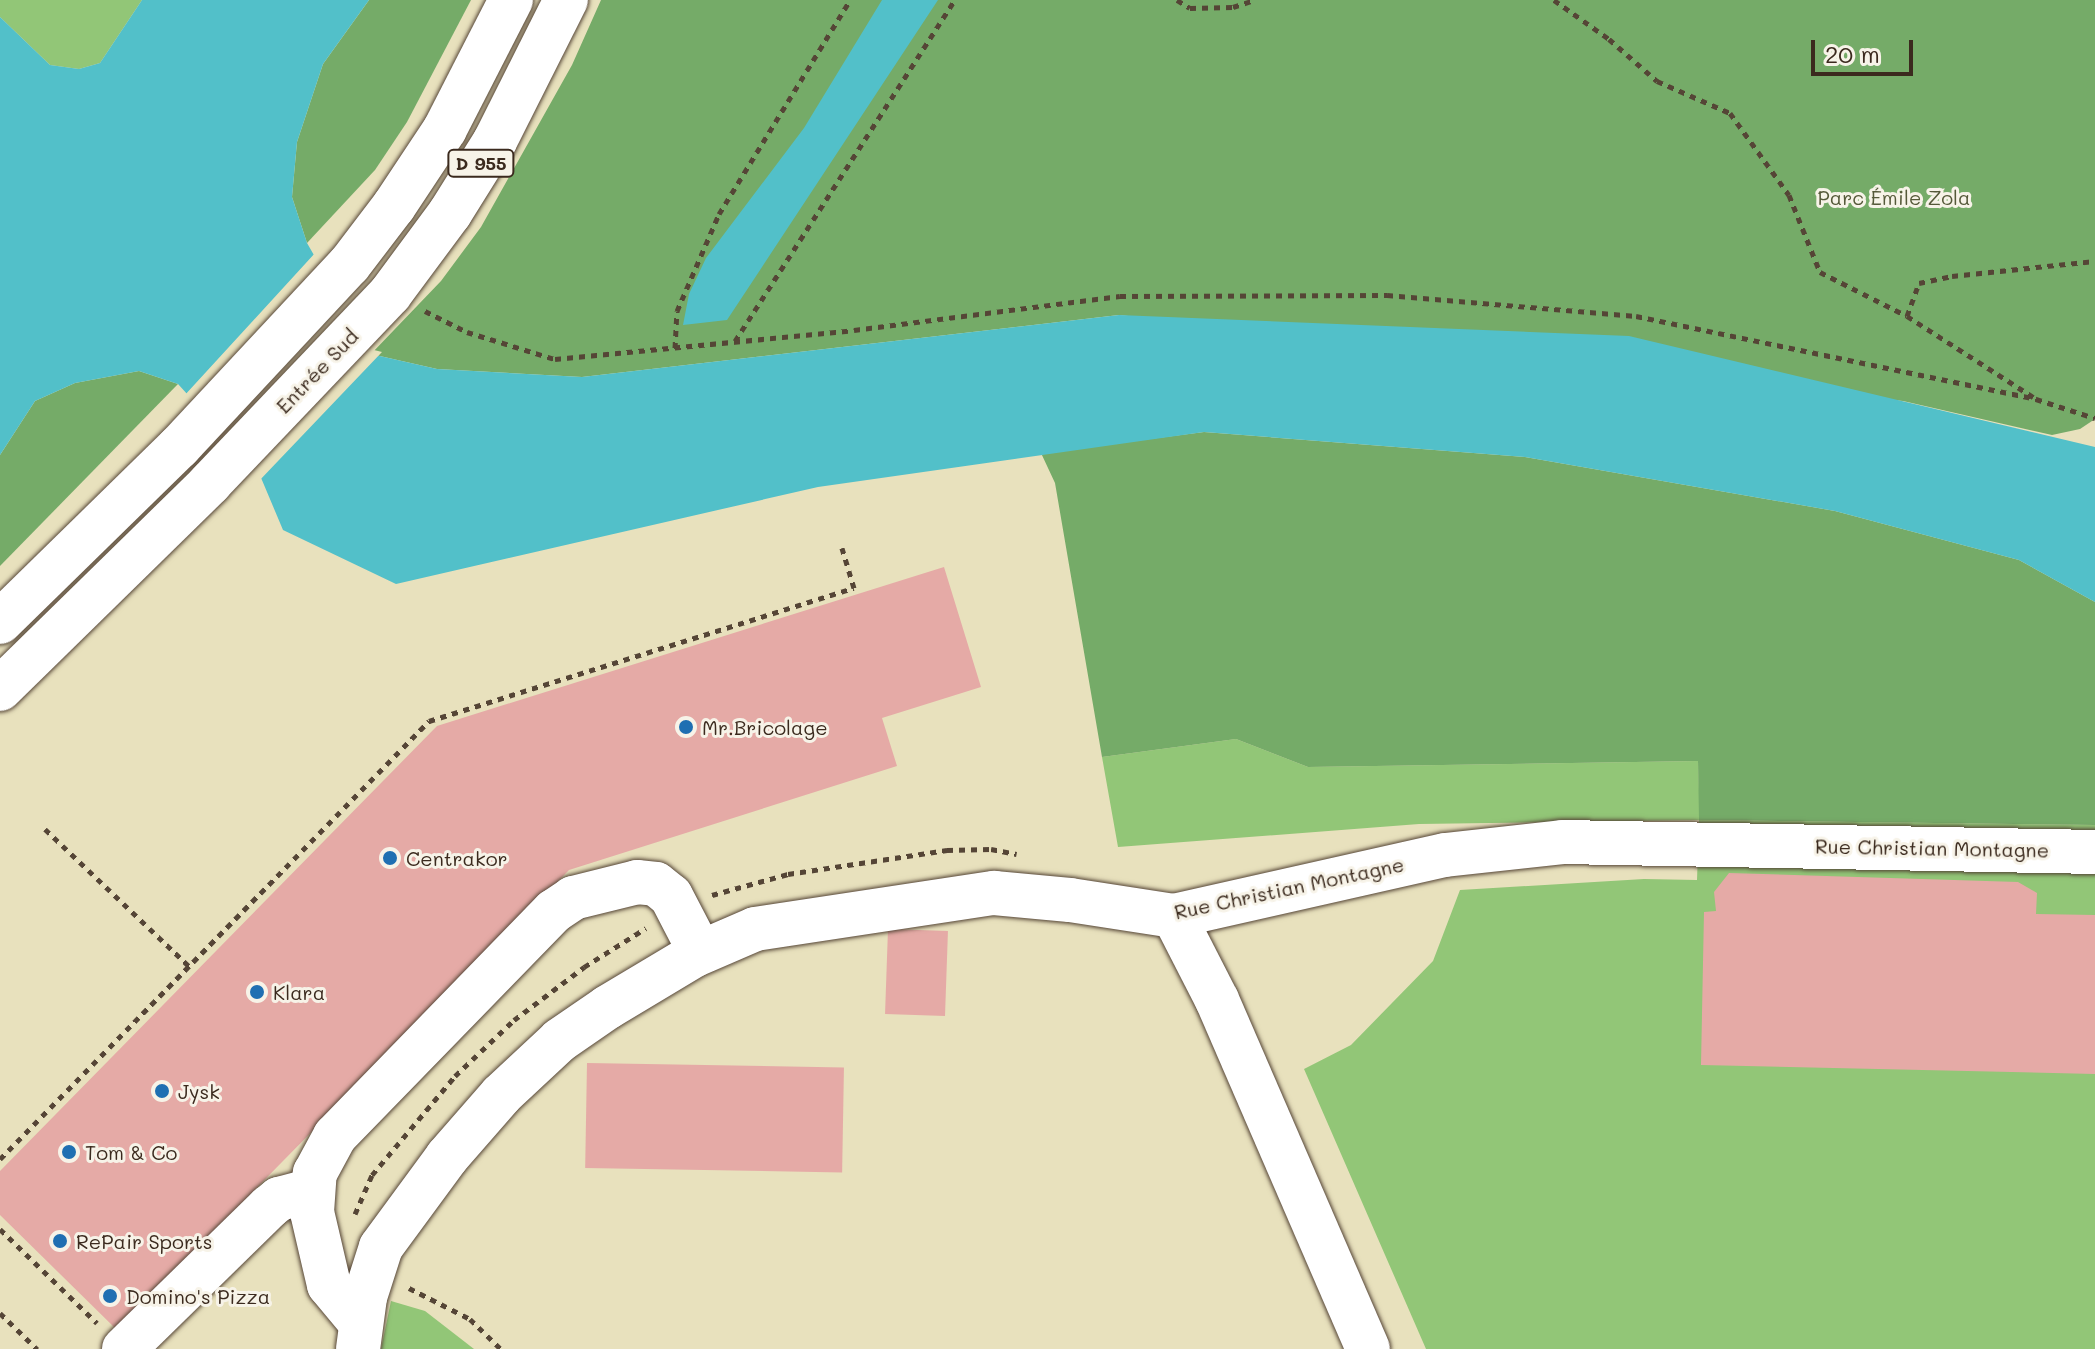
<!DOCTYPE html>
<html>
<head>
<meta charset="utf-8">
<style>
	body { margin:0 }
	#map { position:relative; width:2095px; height:1349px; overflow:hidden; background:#e8e1bd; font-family:Mali,sans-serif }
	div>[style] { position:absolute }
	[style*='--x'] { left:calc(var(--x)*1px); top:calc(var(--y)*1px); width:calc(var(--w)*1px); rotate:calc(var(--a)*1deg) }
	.green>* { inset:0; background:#92c677 }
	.forest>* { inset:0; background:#75ab68 }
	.water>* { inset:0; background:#52c0c9 }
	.pier>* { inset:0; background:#e8e1bd }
	.building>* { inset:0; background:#e5aaa6; transform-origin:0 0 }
	.path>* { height:5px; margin-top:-2.5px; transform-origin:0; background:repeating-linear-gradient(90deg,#554536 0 6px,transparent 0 12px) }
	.roads { filter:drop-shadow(0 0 2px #554536) drop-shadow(0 0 2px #554536) }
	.minor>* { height:44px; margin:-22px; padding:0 22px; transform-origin:22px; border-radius:22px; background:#fff }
	.major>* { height:44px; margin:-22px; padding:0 22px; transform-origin:22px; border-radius:22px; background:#fff }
	.dots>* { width:22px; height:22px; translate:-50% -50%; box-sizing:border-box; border:4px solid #f7f3e8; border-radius:50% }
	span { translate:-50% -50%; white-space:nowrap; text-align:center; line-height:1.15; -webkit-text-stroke:6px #f7f3e8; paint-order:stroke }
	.shield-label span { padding:2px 6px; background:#f7f3e8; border:2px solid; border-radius:6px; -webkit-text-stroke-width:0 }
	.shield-label { font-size:18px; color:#3b2a1e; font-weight:700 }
	.park-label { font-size:20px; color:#555939 }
	.street-label { font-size:20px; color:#3b2a1e }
	.poi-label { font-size:20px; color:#3b2a1e }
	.left { translate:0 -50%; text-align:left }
	.scale { position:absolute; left:1811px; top:40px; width:102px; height:36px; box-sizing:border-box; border:4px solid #3b2a1e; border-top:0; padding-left:10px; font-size:24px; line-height:28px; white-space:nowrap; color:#3b2a1e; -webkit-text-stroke:6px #f7f3e8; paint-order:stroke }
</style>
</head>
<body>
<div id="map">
	<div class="green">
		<div style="clip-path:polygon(0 0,142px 0,100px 63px,79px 69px,50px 65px,0 17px)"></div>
		<div style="clip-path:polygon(1236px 739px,1308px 767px,1698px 761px,1700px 820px,2095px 825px,2095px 1349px,1426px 1349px,1304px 1069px,1351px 1045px,1433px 961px,1460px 890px,1644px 879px,1697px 880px,1699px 820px,1419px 824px,1118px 847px,1102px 757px)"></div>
		<div style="clip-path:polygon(391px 1301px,425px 1311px,474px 1349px,381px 1349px)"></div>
	</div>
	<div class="forest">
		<div style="clip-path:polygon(369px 0,471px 0,407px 122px,375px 170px,307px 243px,292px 197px,297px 142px,323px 64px)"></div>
		<div style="clip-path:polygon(601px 0,2095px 0,2095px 419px,2080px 429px,2052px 435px,1903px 401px,1119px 315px,582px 377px,437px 369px,371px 354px,441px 281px,481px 227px,572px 65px)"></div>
		<div style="clip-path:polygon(139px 371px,178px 384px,0 566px,0 455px,35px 401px,75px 383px)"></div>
		<div style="clip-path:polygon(1204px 432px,1525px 457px,1835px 511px,2019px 560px,2095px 602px,2095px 825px,1699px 820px,1698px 761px,1308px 767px,1236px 739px,1102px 757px,1055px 483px,1041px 453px)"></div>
	</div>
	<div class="water">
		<div style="clip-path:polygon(142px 0,369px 0,323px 64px,297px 142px,292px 197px,307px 243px,371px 354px,437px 369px,582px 377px,1119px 315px,1629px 336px,2095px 447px,2095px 602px,2019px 560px,1835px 511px,1525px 457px,1204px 432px,818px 487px,396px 584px,283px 530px,259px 473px,178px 384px,139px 371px,75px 383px,35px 401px,0 455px,0 17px,50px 65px,79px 69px,100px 63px)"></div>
		<div style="clip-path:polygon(882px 0,938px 0,727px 320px,683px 325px,689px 294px,706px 258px,804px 128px)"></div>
	</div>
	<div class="pier">
		<div style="clip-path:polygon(316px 252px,374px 350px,382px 352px,258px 482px,184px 396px)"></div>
	</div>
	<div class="building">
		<div style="clip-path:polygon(944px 567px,981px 687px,882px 718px,897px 766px,569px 870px,117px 1330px,0 1215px,0 1171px,437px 726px)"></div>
		<div style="clip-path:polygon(1729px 873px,2018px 882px,2037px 893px,2036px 914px,2095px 915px,2095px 1074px,1701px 1065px,1704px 912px,1716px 911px,1714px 892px)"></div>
		<div style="left:888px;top:929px;width:60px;height:85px;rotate:2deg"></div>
		<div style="left:587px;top:1063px;width:257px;height:105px;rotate:1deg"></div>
	</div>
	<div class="path">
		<div style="--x:1177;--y:0;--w:15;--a:32"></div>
		<div style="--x:1190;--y:8;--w:43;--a:-1.3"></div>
		<div style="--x:1233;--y:7;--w:22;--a:-18"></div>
		<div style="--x:1554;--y:0;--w:67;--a:35.3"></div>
		<div style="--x:1609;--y:39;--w:64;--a:41.2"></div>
		<div style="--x:1657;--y:81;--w:80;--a:23.7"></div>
		<div style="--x:1730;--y:113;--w:101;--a:54.3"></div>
		<div style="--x:1789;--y:195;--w:83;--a:68.1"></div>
		<div style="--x:1820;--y:272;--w:97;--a:26.8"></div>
		<div style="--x:1907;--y:316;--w:150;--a:32.7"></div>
		<div style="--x:425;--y:311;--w:47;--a:26.6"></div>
		<div style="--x:467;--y:332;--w:92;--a:17.1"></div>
		<div style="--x:555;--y:359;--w:300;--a:-5.5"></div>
		<div style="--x:854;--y:330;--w:268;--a:-7.3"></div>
		<div style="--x:1120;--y:296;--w:267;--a:-0.2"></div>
		<div style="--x:1387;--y:295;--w:250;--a:4.8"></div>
		<div style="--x:1636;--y:316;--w:409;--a:11.7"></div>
		<div style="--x:2036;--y:399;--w:62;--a:17.9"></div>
		<div style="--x:1907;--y:316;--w:35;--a:-70"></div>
		<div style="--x:1919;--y:283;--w:34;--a:-12"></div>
		<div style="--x:1952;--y:276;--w:144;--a:-6"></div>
		<div style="--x:735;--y:341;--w:406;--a:-57.2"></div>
		<div style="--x:675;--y:348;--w:37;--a:-87"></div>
		<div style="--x:677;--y:311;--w:106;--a:-66.6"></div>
		<div style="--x:719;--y:214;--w:251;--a:-58.5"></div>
		<div style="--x:45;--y:829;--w:199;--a:43.6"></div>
		<div style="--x:712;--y:895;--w:79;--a:-15.4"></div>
		<div style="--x:788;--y:874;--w:161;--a:-8.6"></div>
		<div style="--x:947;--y:850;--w:44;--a:-1.3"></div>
		<div style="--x:991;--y:849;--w:26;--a:11"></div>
		<div style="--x:0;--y:1159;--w:613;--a:-45.59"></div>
		<div style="--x:429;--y:721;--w:445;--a:-17.4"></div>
		<div style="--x:854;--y:588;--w:42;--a:-106.7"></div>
		<div style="--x:355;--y:1214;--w:43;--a:-66.4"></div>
		<div style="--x:372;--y:1175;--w:129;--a:-50"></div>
		<div style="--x:455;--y:1076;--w:81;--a:-43.5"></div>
		<div style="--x:514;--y:1020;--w:88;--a:-37.1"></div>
		<div style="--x:584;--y:967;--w:73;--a:-32.2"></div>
		<div style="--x:0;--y:1229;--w:135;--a:44.1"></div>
		<div style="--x:409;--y:1288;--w:68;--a:26.9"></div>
		<div style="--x:470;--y:1319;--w:43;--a:44.1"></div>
		<div style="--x:0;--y:1313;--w:52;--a:44.2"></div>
	</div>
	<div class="roads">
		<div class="minor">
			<div style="--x:1174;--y:916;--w:94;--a:62.9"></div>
			<div style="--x:1217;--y:1000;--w:380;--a:66.6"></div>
			<div style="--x:360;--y:1322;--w:48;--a:-130"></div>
			<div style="--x:329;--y:1285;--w:75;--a:-103.1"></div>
			<div style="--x:312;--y:1212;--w:39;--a:-86"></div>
			<div style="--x:315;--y:1173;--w:42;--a:-61.6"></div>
			<div style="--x:335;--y:1136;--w:314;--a:-45.8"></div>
			<div style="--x:554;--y:911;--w:23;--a:-34"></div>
			<div style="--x:573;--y:898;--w:66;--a:-14"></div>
			<div style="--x:637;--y:882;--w:19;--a:6"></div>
			<div style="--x:656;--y:884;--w:19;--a:39"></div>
			<div style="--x:671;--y:896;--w:63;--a:62.6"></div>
			<div style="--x:124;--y:1349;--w:203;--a:-44.4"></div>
			<div style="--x:269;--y:1207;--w:13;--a:-39"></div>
			<div style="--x:279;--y:1199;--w:34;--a:-15"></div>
			<div style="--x:358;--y:1349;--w:52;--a:-82.3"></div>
			<div style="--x:365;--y:1297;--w:52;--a:-72.3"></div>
			<div style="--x:381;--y:1247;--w:112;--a:-53.7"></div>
			<div style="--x:447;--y:1157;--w:82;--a:-48.9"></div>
			<div style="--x:501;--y:1095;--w:81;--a:-43"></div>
			<div style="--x:560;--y:1040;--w:58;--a:-34.5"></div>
			<div style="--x:608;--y:1007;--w:101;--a:-30.9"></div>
			<div style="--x:695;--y:955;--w:65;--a:-23.4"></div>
			<div style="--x:755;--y:929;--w:242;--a:-8.6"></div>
			<div style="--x:994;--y:893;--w:76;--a:5.3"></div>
			<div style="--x:1070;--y:900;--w:105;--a:8.7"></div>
			<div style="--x:1174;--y:916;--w:278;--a:-12.7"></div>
			<div style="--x:1445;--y:855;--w:118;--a:-6.3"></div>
			<div style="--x:1562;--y:842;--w:533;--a:1.07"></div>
		</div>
		<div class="major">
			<div style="--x:0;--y:622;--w:250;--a:-44.4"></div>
			<div style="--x:179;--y:447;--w:249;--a:-47"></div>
			<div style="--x:349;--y:265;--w:74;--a:-52.7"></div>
			<div style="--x:394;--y:206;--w:92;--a:-56.5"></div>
			<div style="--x:445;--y:129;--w:145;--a:-62.9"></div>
			<div style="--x:0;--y:689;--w:294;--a:-44.4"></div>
			<div style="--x:210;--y:483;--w:261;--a:-46.4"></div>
			<div style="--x:390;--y:294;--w:101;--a:-53.5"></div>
			<div style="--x:450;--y:213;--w:85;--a:-58"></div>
			<div style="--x:495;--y:141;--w:158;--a:-63.3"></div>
		</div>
	</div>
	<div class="dots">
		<div style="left:686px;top:727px;background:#1f6fb2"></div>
		<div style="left:390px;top:858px;background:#1f6fb2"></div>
		<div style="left:257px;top:992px;background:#1f6fb2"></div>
		<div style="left:162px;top:1091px;background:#1f6fb2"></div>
		<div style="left:69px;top:1152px;background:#1f6fb2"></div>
		<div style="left:60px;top:1241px;background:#1f6fb2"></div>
		<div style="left:110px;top:1296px;background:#1f6fb2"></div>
	</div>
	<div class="shield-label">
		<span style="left:481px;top:163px">D 955</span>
	</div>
	<div class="park-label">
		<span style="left:1894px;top:197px">Parc Émile Zola</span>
	</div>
	<div class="street-label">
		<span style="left:317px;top:371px;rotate:-46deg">Entrée Sud</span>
		<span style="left:1932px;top:848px;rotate:1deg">Rue Christian Montagne</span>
		<span style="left:1289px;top:888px;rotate:-12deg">Rue Christian Montagne</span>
	</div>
	<div class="poi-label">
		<span class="left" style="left:702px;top:727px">Mr.Bricolage</span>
		<span class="left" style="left:406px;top:858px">Centrakor</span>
		<span class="left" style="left:273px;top:992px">Klara</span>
		<span class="left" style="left:178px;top:1091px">Jysk</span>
		<span class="left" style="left:85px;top:1152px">Tom &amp; Co</span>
		<span class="left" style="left:76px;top:1241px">RePair Sports</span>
		<span class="left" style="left:126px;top:1296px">Domino's Pizza</span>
	</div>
	<div class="scale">20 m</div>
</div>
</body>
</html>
